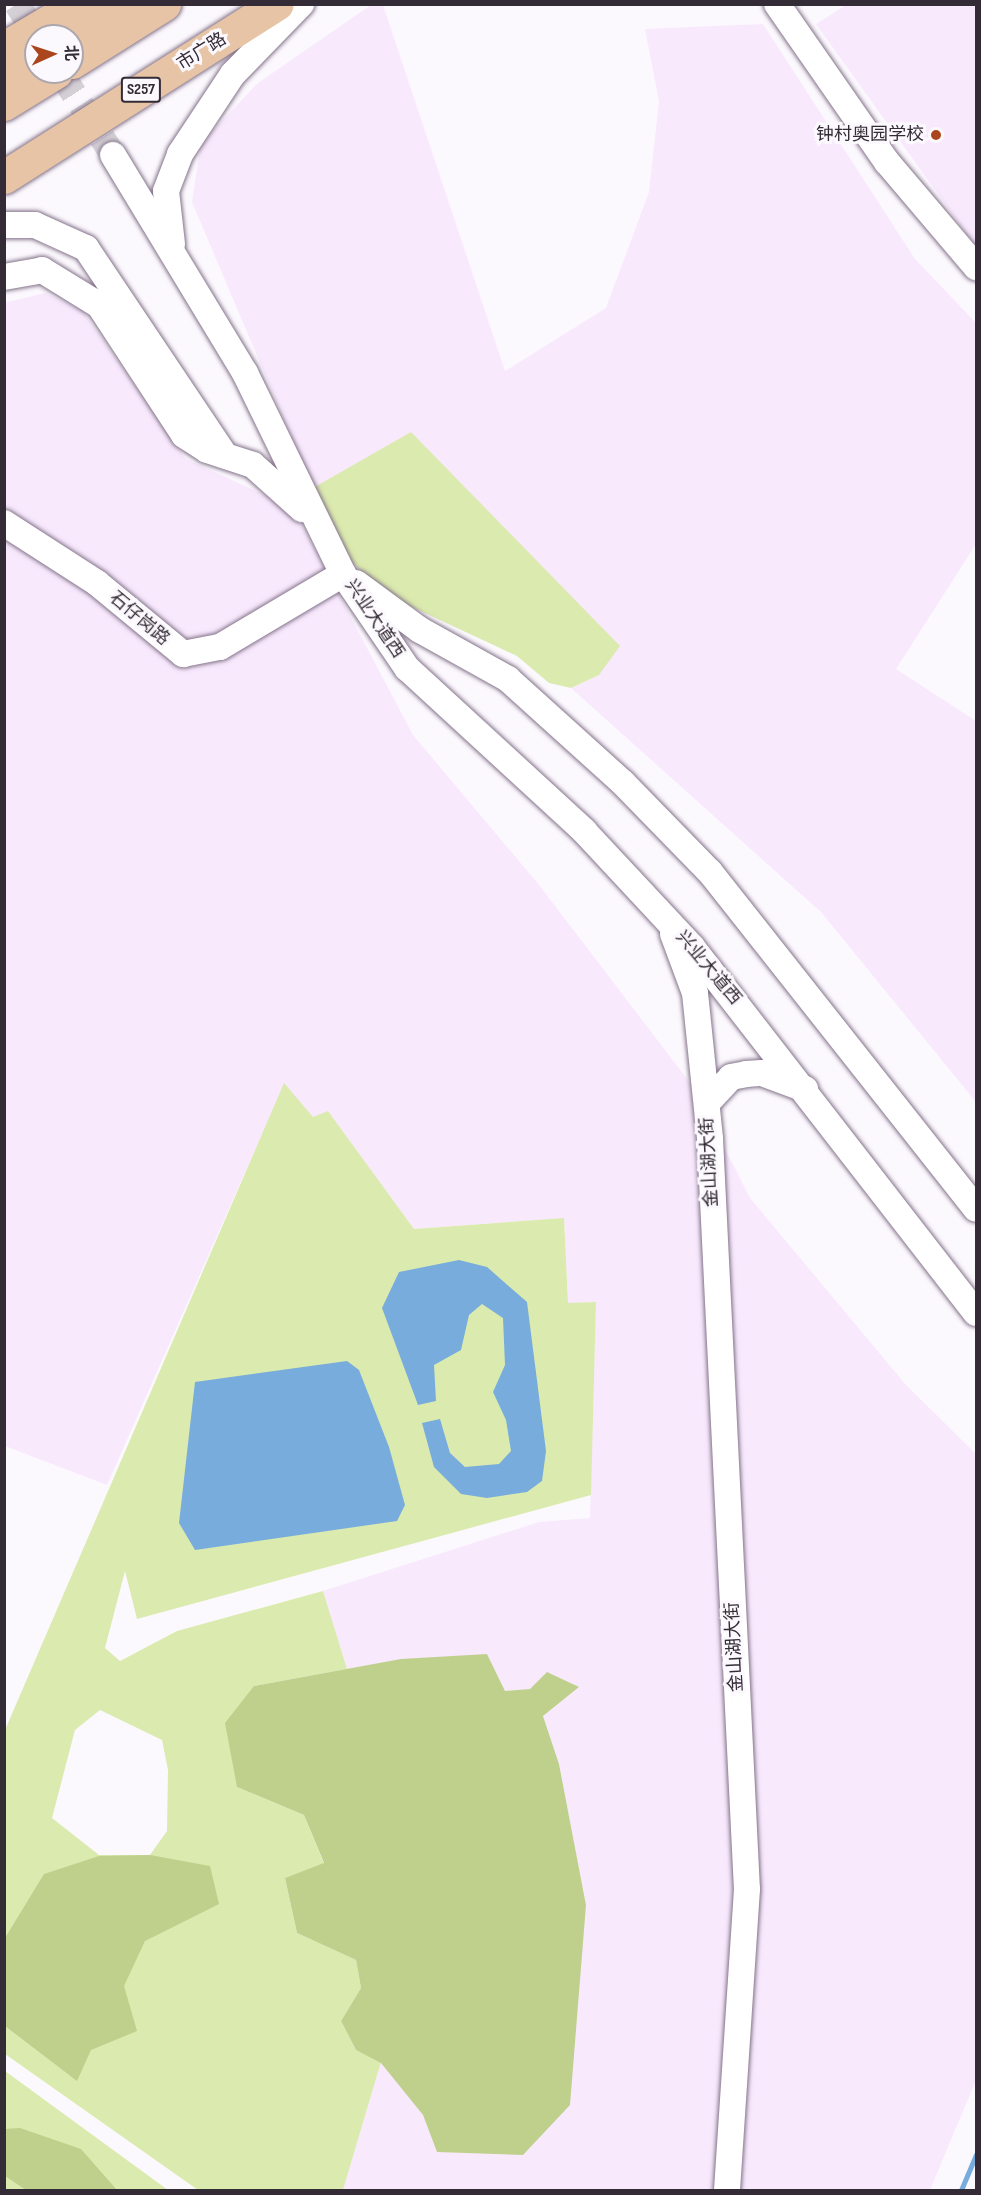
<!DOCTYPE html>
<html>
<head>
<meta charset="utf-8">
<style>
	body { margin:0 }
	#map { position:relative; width:981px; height:2195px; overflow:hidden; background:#fcf9fe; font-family:"Sofia Sans Condensed","Noto Sans SC",sans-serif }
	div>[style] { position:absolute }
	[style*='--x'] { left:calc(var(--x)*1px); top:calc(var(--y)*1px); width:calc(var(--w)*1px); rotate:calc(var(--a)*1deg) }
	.built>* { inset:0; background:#f8e9fd }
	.green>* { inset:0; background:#dbeaae }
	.forest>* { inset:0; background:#bfd08d }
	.water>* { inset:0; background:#78acdd }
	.stream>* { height:5px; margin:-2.5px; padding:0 2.5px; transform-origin:2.5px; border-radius:2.5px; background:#78acdd }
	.minor-tunnel>* { height:26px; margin-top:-13px; transform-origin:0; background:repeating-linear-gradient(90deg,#d4d0d6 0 26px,transparent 0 39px) }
	.roads { filter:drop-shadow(0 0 2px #84738a) drop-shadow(0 0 2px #84738a) }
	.minor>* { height:26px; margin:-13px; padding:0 13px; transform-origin:13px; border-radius:13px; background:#fff }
	.major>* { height:33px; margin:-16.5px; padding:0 16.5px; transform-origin:16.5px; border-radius:16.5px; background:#e7c4a5 }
	.dots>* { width:16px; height:16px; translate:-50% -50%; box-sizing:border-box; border:3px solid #fcf9fe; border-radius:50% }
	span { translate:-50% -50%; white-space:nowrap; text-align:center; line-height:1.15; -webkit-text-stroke:6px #fcf9fe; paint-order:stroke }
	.shield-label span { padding:2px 4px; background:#fcf9fe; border:2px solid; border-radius:4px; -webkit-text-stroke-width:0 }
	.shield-label { font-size:16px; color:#332b35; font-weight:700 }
	.street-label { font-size:18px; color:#332b35 }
	.poi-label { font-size:18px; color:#332b35 }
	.right { translate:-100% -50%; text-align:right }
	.frame { position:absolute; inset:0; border:6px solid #332b35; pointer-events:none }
	.north { position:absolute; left:24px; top:24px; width:60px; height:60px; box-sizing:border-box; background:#fcf9fe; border:2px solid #aca7ae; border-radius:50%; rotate:87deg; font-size:16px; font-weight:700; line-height:24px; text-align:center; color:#332b35 }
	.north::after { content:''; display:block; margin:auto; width:21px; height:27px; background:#ab451d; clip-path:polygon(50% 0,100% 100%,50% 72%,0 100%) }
</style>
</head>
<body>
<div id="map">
	<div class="built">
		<div style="clip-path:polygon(848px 4px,976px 5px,976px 247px,816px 24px)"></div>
		<div style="clip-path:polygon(371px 5px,383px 5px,505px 371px,606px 308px,649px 192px,659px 101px,645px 29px,763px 24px,915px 259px,976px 323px,976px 544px,896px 669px,976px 721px,976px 1102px,821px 912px,571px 688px,599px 675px,313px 488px,192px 202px,201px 143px,258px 83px)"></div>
		<div style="clip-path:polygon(45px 293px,82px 310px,186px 459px,293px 508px,413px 735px,539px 885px,694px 1088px,750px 1198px,906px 1385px,976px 1454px,976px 2080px,930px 2190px,343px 2190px,381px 2062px,423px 2115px,437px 2152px,586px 1905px,559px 1764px,543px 1716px,579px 1687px,505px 1691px,487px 1654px,347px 1669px,323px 1591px,539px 1522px,590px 1518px,596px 1302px,568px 1304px,564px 1218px,414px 1229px,328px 1111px,313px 1118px,284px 1084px,107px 1485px,5px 1446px,4px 303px)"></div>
	</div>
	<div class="green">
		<div style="clip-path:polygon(411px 432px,620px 646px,599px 675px,571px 688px,549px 683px,517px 656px,382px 593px,350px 560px,313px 488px)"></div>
		<div style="clip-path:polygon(evenodd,284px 1083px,313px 1117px,328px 1111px,414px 1229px,564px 1218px,568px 1303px,596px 1302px,591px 1495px,137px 1619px,125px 1571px,105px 1648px,120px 1661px,177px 1631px,323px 1591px,347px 1669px,254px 1686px,237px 1787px,304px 1815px,324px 1864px,285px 1878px,297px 1933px,356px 1960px,361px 1988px,341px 2021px,356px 2050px,381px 2062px,343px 2190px,198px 2190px,5px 2054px,5px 1730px,284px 1083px,100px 1710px,162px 1740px,168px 1770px,167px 1831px,150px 1855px,99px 1855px,52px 1818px,75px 1730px,100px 1710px)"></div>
		<div style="clip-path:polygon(5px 2071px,168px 2190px,5px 2190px)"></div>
	</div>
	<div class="forest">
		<div style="clip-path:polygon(487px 1654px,505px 1691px,530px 1689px,547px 1672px,579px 1687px,543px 1716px,559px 1764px,586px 1905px,570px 2105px,523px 2155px,437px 2152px,423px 2115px,381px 2063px,356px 2050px,341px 2021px,361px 1988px,356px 1960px,297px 1933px,285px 1878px,324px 1863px,304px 1815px,237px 1787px,225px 1723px,254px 1686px,401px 1659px)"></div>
		<div style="clip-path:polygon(150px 1855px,210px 1866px,219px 1904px,145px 1941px,124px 1986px,137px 2031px,91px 2050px,77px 2081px,5px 2026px,5px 1938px,44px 1874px,99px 1856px)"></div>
		<div style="clip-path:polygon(20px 2128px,81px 2149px,117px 2190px,26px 2190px,5px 2176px,5px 2129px)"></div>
	</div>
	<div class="water">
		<div style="clip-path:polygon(459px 1260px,487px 1267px,527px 1302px,546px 1451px,542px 1481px,527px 1492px,487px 1498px,461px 1494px,434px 1467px,422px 1423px,440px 1419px,450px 1453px,465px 1467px,499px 1464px,511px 1451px,506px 1420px,493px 1392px,505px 1365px,503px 1318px,482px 1304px,469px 1315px,461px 1350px,434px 1365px,436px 1401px,418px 1405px,382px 1308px,399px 1272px)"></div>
		<div style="clip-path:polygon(347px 1361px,359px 1370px,389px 1447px,405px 1505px,397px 1521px,195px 1550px,179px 1523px,195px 1382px)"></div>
	</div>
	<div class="stream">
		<div style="--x:961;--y:2190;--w:39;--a:-67"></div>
	</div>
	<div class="minor-tunnel">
		<div style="--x:17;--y:4;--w:38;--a:58"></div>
		<div style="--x:60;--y:72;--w:98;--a:57.4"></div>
	</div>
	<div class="roads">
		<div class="minor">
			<div style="--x:777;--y:4;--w:193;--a:55.2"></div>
			<div style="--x:887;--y:162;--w:138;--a:49.7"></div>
			<div style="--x:113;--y:155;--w:255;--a:58.8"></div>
			<div style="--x:245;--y:373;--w:224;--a:64"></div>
			<div style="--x:343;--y:574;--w:114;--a:55.8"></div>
			<div style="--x:407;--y:668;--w:241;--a:42.6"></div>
			<div style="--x:584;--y:831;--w:158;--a:47"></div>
			<div style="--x:692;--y:947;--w:463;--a:52.2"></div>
			<div style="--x:4;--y:225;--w:31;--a:0"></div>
			<div style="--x:35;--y:225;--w:56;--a:24.3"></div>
			<div style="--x:86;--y:248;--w:248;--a:56.2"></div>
			<div style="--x:172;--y:244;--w:53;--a:-96.5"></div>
			<div style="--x:166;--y:191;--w:40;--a:-69"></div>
			<div style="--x:180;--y:154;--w:96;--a:-56.5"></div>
			<div style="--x:233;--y:74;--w:98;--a:-45.8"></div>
			<div style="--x:4;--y:277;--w:39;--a:-10"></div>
			<div style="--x:42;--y:270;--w:67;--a:31.6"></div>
			<div style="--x:99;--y:305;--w:155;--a:56.8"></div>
			<div style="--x:184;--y:435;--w:27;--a:33"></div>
			<div style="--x:207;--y:450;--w:48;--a:18.1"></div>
			<div style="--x:253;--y:465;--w:66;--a:41.9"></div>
			<div style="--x:4;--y:523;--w:111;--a:32.8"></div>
			<div style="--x:97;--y:583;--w:112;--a:39.5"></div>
			<div style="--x:183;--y:654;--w:38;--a:-11"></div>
			<div style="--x:220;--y:647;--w:143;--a:-30.7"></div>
			<div style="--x:356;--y:583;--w:79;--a:36.3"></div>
			<div style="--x:420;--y:630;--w:101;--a:29.1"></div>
			<div style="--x:508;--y:679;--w:155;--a:42.1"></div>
			<div style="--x:623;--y:783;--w:124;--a:45.7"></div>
			<div style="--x:710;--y:872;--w:429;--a:51.7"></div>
			<div style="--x:673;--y:934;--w:63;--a:69.6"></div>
			<div style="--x:695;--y:993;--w:147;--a:84.1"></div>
			<div style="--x:710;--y:1139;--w:751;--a:87.18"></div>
			<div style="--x:747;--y:1889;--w:302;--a:93.8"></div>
			<div style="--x:707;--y:1103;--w:35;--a:-47"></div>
			<div style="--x:731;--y:1077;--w:15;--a:-11"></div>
			<div style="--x:746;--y:1074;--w:16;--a:-4"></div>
			<div style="--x:762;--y:1073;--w:46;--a:20.4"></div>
		</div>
		<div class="major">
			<div style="--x:65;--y:36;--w:59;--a:-33.1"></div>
			<div style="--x:4;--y:48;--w:86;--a:-30.7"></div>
			<div style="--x:72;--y:62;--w:109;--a:-32.2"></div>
			<div style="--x:4;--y:74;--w:38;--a:-32"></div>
			<div style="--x:4;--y:104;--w:61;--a:-31.6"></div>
			<div style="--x:4;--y:177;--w:323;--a:-32.4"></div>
		</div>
	</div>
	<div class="dots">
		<div style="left:936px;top:135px;background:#ab451d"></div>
	</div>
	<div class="shield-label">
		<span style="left:141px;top:90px">S257</span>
	</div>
	<div class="street-label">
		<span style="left:202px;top:52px;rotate:-32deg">市广路</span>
		<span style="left:139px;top:619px;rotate:40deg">石仔岗路</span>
		<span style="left:374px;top:619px;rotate:56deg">兴业大道西</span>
		<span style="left:708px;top:968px;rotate:50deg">兴业大道西</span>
		<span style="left:710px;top:1162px;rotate:-93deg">金山湖大街</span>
		<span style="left:735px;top:1647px;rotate:-93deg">金山湖大街</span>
	</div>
	<div class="poi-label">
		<span class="right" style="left:924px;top:135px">钟村奥园学校</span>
	</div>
	<div class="frame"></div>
	<div class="north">北</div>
</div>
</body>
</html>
